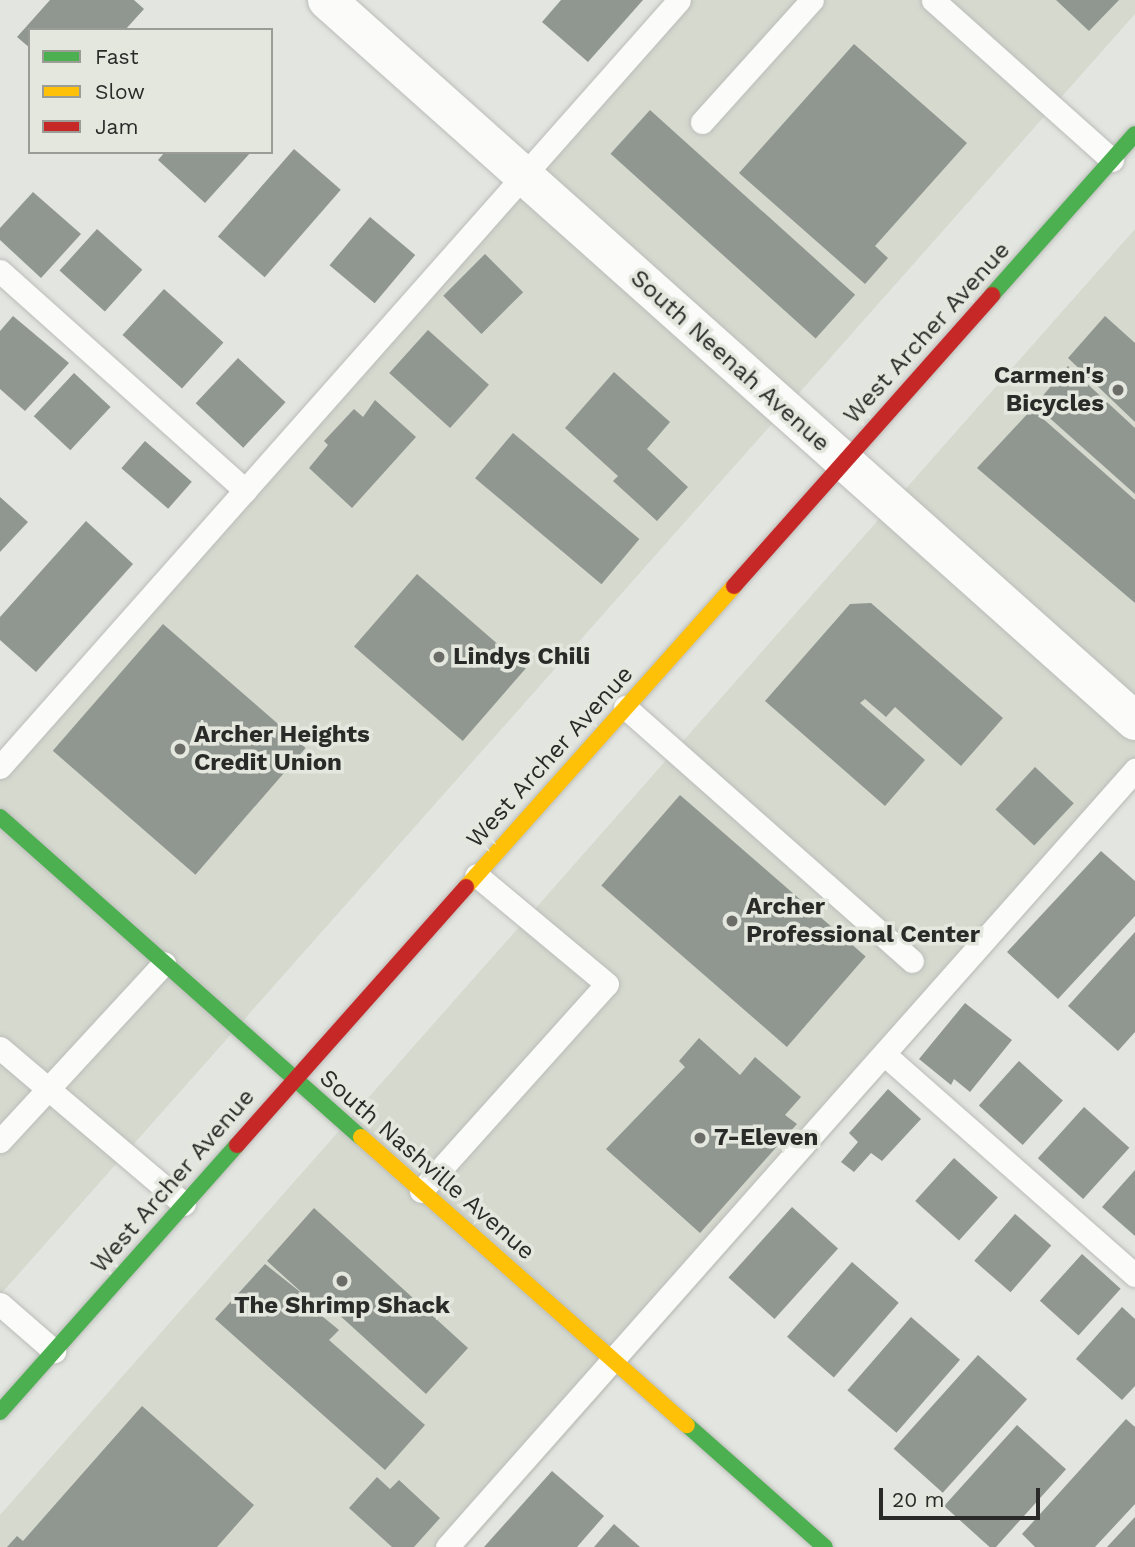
<!DOCTYPE html>
<html>
<head>
<meta charset="utf-8">
<style>
	body { margin:0 }
	#map { position:relative; width:1135px; height:1547px; overflow:hidden; background:#e3e5e0; font-family:"Work Sans",sans-serif }
	div>[style] { position:absolute }
	[style*='--x'] { left:calc(var(--x)*1px); top:calc(var(--y)*1px); width:calc(var(--w)*1px); rotate:calc(var(--a)*1deg) }
	.built>* { inset:0; background:#d5d9ce }
	.building>* { inset:0; background:#909790; transform-origin:0 0 }
	.roads { filter:drop-shadow(0 0 2px #bbbcb9) drop-shadow(0 0 2px #bbbcb9) }
	.lane>* { height:23px; margin:-11.5px; padding:0 11.5px; transform-origin:11.5px; border-radius:11.5px; background:#fbfbfa }
	.street>* { height:38px; margin:-19px; padding:0 19px; transform-origin:19px; border-radius:19px; background:#fbfbfa }
	.fast>* { height:16px; margin:-8px; padding:0 8px; transform-origin:8px; border-radius:8px; background:#4caf50 }
	.slow>* { height:16px; margin:-8px; padding:0 8px; transform-origin:8px; border-radius:8px; background:#ffc107 }
	.jam>* { height:16px; margin:-8px; padding:0 8px; transform-origin:8px; border-radius:8px; background:#c62828 }
	.dots>* { width:19px; height:19px; translate:-50% -50%; box-sizing:border-box; border:4px solid #e4e7de; border-radius:50% }
	span { translate:-50% -50%; white-space:nowrap; text-align:center; line-height:1.15; -webkit-text-stroke:7px #e4e7de; paint-order:stroke }
	.street-label { font-size:24px; color:#2a2b28 }
	.poi-label { font-size:24px; color:#2a2b28; font-weight:700 }
	.right { translate:-100% -50%; text-align:right }
	.left { translate:0 -50%; text-align:left }
	.legend { position:absolute; left:28px; top:28px; width:245px; height:126px; box-sizing:border-box; background:#e4e7de; border:2px solid #9a9c95; margin:0; padding:9px 12px; list-style:none; font-size:21px; color:#2a2b28 }
	.legend li { display:flex; align-items:center; gap:14px; height:35px }
	.legend b { width:35px; border:2px solid #9a9c95 }
	.scale { position:absolute; left:879px; top:1488px; width:161px; height:32px; box-sizing:border-box; border:4px solid #2a2b28; border-top:0; padding-left:9px; font-size:21px; line-height:24px; white-space:nowrap; color:#2a2b28; -webkit-text-stroke:5px #e4e7de; paint-order:stroke }
</style>
</head>
<body>
<div id="map">
	<div class="built">
		<div style="clip-path:polygon(682px 0,1135px 0,1135px 14px,0 1295px,0 775px)"></div>
		<div style="clip-path:polygon(1135px 229px,1135px 790px,467px 1547px,0 1547px,0 1515px)"></div>
	</div>
	<div class="building">
		<div style="clip-path:polygon(50px 0,134px 0,144px 9px,125px 30px,30px 30px,30px 48px,17px 37px)"></div>
		<div style="clip-path:polygon(561px 0,643px 0,588px 62px,542px 22px)"></div>
		<div style="clip-path:polygon(1056px 0,1119px 0,1089px 31px)"></div>
		<div style="clip-path:polygon(854px 44px,967px 143px,875px 246px,888px 258px,865px 284px,739px 173px)"></div>
		<div style="left:650px;top:110px;width:276px;height:59px;rotate:42deg"></div>
		<div style="left:294px;top:149px;width:62px;height:116px;rotate:41deg"></div>
		<div style="clip-path:polygon(165px 152px,251px 152px,205px 203px,158px 160px)"></div>
		<div style="clip-path:polygon(33px 192px,81px 234px,41px 278px,0 240px,0 228px)"></div>
		<div style="left:370px;top:217px;width:59px;height:63px;rotate:40deg"></div>
		<div style="left:97px;top:229px;width:61px;height:56px;rotate:42deg"></div>
		<div style="left:485px;top:254px;width:54px;height:59px;rotate:45deg"></div>
		<div style="left:164px;top:289px;width:80px;height:62px;rotate:42deg"></div>
		<div style="clip-path:polygon(13px 316px,69px 363px,25px 411px,0 389px,0 331px)"></div>
		<div style="clip-path:polygon(1105px 316px,1135px 343px,1135px 422px,1068px 358px)"></div>
		<div style="left:428px;top:330px;width:82px;height:58px;rotate:42deg"></div>
		<div style="left:238px;top:358px;width:65px;height:62px;rotate:43deg"></div>
		<div style="clip-path:polygon(1068px 366px,1135px 428px,1135px 494px,1035px 405px)"></div>
		<div style="clip-path:polygon(614px 372px,670px 422px,647px 449px,688px 487px,657px 521px,613px 481px,618px 476px,565px 428px)"></div>
		<div style="left:74px;top:373px;width:50px;height:59px;rotate:43deg"></div>
		<div style="clip-path:polygon(375px 400px,416px 437px,352px 508px,309px 468px,328px 445px,324px 441px,354px 409px,363px 417px)"></div>
		<div style="clip-path:polygon(1032px 409px,1135px 500px,1135px 603px,977px 468px)"></div>
		<div style="left:513px;top:433px;width:165px;height:59px;rotate:40deg"></div>
		<div style="left:145px;top:441px;width:62px;height:36px;rotate:41deg"></div>
		<div style="clip-path:polygon(0 497px,28px 522px,0 552px)"></div>
		<div style="clip-path:polygon(86px 521px,133px 564px,36px 672px,0 640px,0 617px)"></div>
		<div style="left:417px;top:574px;width:144px;height:96px;rotate:41deg"></div>
		<div style="clip-path:polygon(871px 603px,1003px 718px,961px 766px,895px 707px,886px 717px,865px 699px,860px 703px,925px 760px,885px 806px,765px 701px,850px 604px)"></div>
		<div style="left:163px;top:624px;width:189px;height:168px;rotate:41deg"></div>
		<div style="left:1035px;top:767px;width:53px;height:58px;rotate:43deg"></div>
		<div style="left:680px;top:795px;width:246px;height:120px;rotate:41deg"></div>
		<div style="clip-path:polygon(1101px 851px,1135px 881px,1135px 916px,1058px 999px,1007px 952px)"></div>
		<div style="clip-path:polygon(1135px 932px,1135px 1032px,1118px 1051px,1068px 1006px)"></div>
		<div style="clip-path:polygon(965px 1003px,1012px 1040px,970px 1092px,954px 1079px,951px 1085px,919px 1059px)"></div>
		<div style="clip-path:polygon(699px 1038px,740px 1075px,755px 1057px,801px 1097px,785px 1115px,797px 1124px,700px 1233px,606px 1149px,685px 1067px,679px 1061px)"></div>
		<div style="left:1019px;top:1061px;width:59px;height:60px;rotate:42deg"></div>
		<div style="clip-path:polygon(888px 1089px,921px 1119px,882px 1161px,871px 1153px,854px 1172px,841px 1162px,858px 1142px,849px 1133px)"></div>
		<div style="left:1084px;top:1107px;width:61px;height:69px;rotate:42deg"></div>
		<div style="left:954px;top:1158px;width:59px;height:58px;rotate:42deg"></div>
		<div style="clip-path:polygon(1135px 1170px,1135px 1236px,1102px 1207px)"></div>
		<div style="left:792px;top:1207px;width:62px;height:95px;rotate:42deg"></div>
		<div style="clip-path:polygon(314px 1208px,468px 1348px,426px 1394px,325px 1302px,317px 1312px,339px 1330px,329px 1340px,425px 1425px,385px 1470px,215px 1319px,265px 1264px,309px 1299px,267px 1261px)"></div>
		<div style="left:1015px;top:1214px;width:48px;height:62px;rotate:41deg"></div>
		<div style="left:1082px;top:1254px;width:52px;height:63px;rotate:42deg"></div>
		<div style="left:852px;top:1262px;width:62px;height:99px;rotate:41deg"></div>
		<div style="clip-path:polygon(1122px 1307px,1135px 1319px,1135px 1386px,1122px 1400px,1076px 1359px)"></div>
		<div style="left:911px;top:1317px;width:65px;height:97px;rotate:41deg"></div>
		<div style="left:978px;top:1355px;width:66px;height:126px;rotate:42deg"></div>
		<div style="clip-path:polygon(142px 1406px,254px 1505px,217px 1547px,7px 1547px,17px 1536px,23px 1541px)"></div>
		<div style="clip-path:polygon(1126px 1419px,1135px 1427px,1135px 1504px,1095px 1547px,1035px 1547px,1022px 1534px)"></div>
		<div style="left:1017px;top:1425px;width:66px;height:109px;rotate:42deg"></div>
		<div style="clip-path:polygon(552px 1471px,604px 1516px,577px 1547px,484px 1547px)"></div>
		<div style="clip-path:polygon(377px 1477px,390px 1489px,399px 1480px,440px 1518px,414px 1547px,392px 1547px,349px 1508px)"></div>
		<div style="clip-path:polygon(1135px 1517px,1135px 1547px,1107px 1547px)"></div>
		<div style="clip-path:polygon(614px 1524px,640px 1547px,594px 1547px)"></div>
	</div>
	<div class="roads">
		<div class="lane">
			<div style="--x:933;--y:0;--w:240;--a:41.8"></div>
			<div style="--x:702;--y:122;--w:164;--a:-48"></div>
			<div style="--x:0;--y:271;--w:329;--a:41.8"></div>
			<div style="--x:625;--y:707;--w:383;--a:41.5"></div>
			<div style="--x:0;--y:767;--w:1024;--a:-48.48"></div>
			<div style="--x:0;--y:1048;--w:241;--a:40.3"></div>
			<div style="--x:884;--y:1054;--w:334;--a:41.4"></div>
			<div style="--x:0;--y:1141;--w:242;--a:-47.3"></div>
			<div style="--x:421;--y:1191;--w:278;--a:-48.1"></div>
			<div style="--x:607;--y:984;--w:170;--a:-140.2"></div>
			<div style="--x:0;--y:1304;--w:72;--a:41"></div>
			<div style="--x:447;--y:1547;--w:1038;--a:-48.48"></div>
		</div>
		<div class="street">
			<div style="--x:327;--y:0;--w:1083;--a:41.74"></div>
		</div>
		<div class="fast">
			<div style="--x:992;--y:295;--w:215;--a:-48.4"></div>
			<div style="--x:0;--y:817;--w:482;--a:41.6"></div>
			<div style="--x:0;--y:1412;--w:357;--a:-48.4"></div>
			<div style="--x:687;--y:1425;--w:184;--a:41.5"></div>
		</div>
		<div class="slow">
			<div style="--x:466;--y:887;--w:403;--a:-48.3"></div>
			<div style="--x:361;--y:1137;--w:435;--a:41.5"></div>
		</div>
		<div class="jam">
			<div style="--x:734;--y:586;--w:389;--a:-48.4"></div>
			<div style="--x:237;--y:1145;--w:345;--a:-48.4"></div>
		</div>
	</div>
	<div class="dots">
		<div style="left:1118px;top:390px;background:#6b6c68"></div>
		<div style="left:439px;top:657px;background:#6b6c68"></div>
		<div style="left:180px;top:749px;background:#6b6c68"></div>
		<div style="left:732px;top:921px;background:#6b6c68"></div>
		<div style="left:700px;top:1138px;background:#6b6c68"></div>
		<div style="left:342px;top:1281px;background:#6b6c68"></div>
	</div>
	<div class="street-label">
		<span style="left:927px;top:333px;rotate:-48deg">West Archer Avenue</span>
		<span style="left:730px;top:361px;rotate:42deg">South Neenah Avenue</span>
		<span style="left:550px;top:757px;rotate:-48deg">West Archer Avenue</span>
		<span style="left:427px;top:1165px;rotate:41deg">South Nashville Avenue</span>
		<span style="left:173px;top:1181px;rotate:-49deg">West Archer Avenue</span>
	</div>
	<div class="poi-label">
		<span class="right" style="left:1104px;top:390px">Carmen's<br>Bicycles</span>
		<span class="left" style="left:453px;top:657px">Lindys Chili</span>
		<span class="left" style="left:194px;top:749px">Archer Heights<br>Credit Union</span>
		<span class="left" style="left:746px;top:921px">Archer<br>Professional Center</span>
		<span class="left" style="left:714px;top:1138px">7-Eleven</span>
		<span style="left:342px;top:1306px">The Shrimp Shack</span>
	</div>
	<ul class="legend">
	<li><b style="height:9px;background:#4caf50"></b>Fast</li>
	<li><b style="height:9px;background:#ffc107"></b>Slow</li>
	<li><b style="height:9px;background:#c62828"></b>Jam</li>
	</ul>
	<div class="scale">20 m</div>
</div>
</body>
</html>
